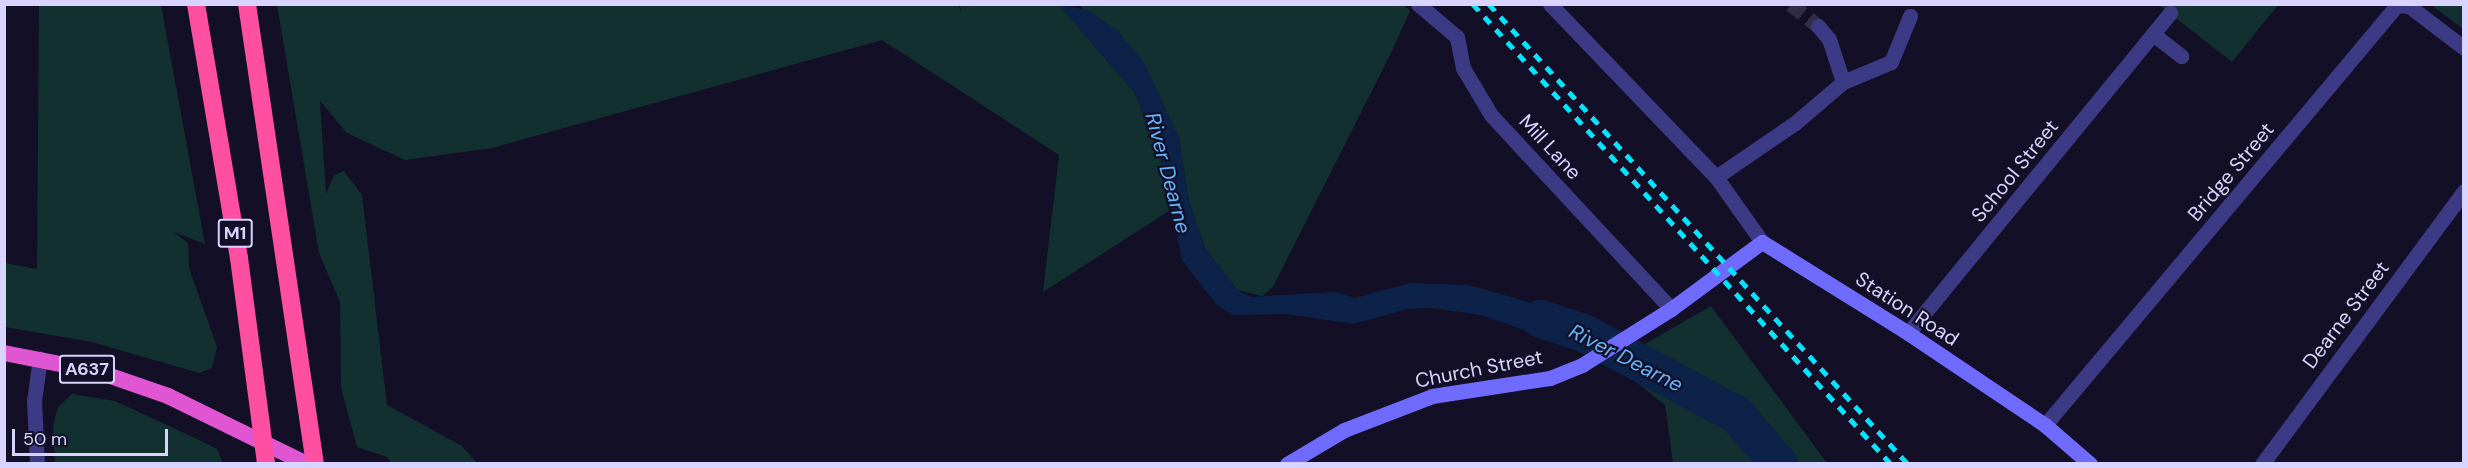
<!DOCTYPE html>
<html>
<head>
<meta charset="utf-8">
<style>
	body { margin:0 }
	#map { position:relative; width:2468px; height:468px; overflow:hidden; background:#130f26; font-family:"DM Sans",sans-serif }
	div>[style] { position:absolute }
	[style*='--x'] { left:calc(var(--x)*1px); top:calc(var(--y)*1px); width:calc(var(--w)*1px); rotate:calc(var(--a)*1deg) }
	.green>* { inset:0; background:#12302f }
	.water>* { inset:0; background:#0c2248 }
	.river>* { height:38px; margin:-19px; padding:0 19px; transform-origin:19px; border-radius:19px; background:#0c2248 }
	.minor-tunnel>* { height:15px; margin-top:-7.5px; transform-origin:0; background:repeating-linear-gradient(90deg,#312d47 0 15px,transparent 0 23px) }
	.minor>* { height:15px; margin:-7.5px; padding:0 7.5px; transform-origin:7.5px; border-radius:7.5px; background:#3d3a85 }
	.secondary>* { height:15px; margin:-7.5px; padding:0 7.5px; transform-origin:7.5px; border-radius:7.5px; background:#6f6bff }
	.trunk>* { height:16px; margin:-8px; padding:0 8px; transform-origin:8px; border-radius:8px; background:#e055d1 }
	.motorway>* { height:18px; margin:-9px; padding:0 9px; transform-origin:9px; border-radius:9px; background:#ff4fa3 }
	.rail>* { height:4.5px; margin-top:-2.25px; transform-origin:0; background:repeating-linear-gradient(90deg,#00e5ff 0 9px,transparent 0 17px) }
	span { translate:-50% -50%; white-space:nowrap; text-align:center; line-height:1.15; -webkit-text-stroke:4.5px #130f26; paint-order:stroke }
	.shield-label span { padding:2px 4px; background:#130f26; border:2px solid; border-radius:4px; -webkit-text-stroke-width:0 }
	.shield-label { font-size:18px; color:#d9d4ff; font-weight:700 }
	.street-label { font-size:20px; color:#d9d4ff }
	.water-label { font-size:21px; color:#62b6ff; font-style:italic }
	.frame { position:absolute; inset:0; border:6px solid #d9d4ff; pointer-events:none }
	.scale { position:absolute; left:12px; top:429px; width:156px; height:27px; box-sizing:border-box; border:3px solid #d9d4ff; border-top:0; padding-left:8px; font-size:18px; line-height:21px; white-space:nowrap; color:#d9d4ff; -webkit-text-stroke:4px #130f26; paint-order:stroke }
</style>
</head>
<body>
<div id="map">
	<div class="green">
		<div style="clip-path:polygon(957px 4px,961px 11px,960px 5px,1059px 5px,1134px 92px,1160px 153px,1169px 211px,1043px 292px,1059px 155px,882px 40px,492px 148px,405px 160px,347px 133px,320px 101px,326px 194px,334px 175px,344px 171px,362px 195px,387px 405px,462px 446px,477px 463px,391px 463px,387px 457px,357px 447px,341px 388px,340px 302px,319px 253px,277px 5px)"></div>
		<div style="clip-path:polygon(1403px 4px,1410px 11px,1390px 55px,1273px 287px,1262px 296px,1237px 290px,1205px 248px,1189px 202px,1179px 138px,1080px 5px)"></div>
		<div style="clip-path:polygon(39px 5px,161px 5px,205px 244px,174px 232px,188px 243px,189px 268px,217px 347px,212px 368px,199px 373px,92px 342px,5px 327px,5px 263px,37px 269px)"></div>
		<div style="clip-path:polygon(2159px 5px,2278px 5px,2232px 62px)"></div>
		<div style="clip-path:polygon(2431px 5px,2463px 5px,2463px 29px,2461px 27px)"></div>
		<div style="clip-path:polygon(1711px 306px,1827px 463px,1673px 463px,1665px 405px,1612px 363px)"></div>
		<div style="clip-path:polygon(72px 394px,115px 401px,193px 437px,217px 449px,223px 463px,55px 463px,53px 426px,58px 407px)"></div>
	</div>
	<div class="water">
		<div style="clip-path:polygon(1059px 5px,1088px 10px,1117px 30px,1144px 62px,1179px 138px,1189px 202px,1205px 248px,1237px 290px,1251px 297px,1335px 292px,1355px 298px,1410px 283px,1469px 285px,1609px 325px,1569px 346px,1481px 315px,1431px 308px,1407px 309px,1353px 324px,1286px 314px,1232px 315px,1216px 304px,1182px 260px,1160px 153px,1134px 92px)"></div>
	</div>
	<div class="river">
		<div style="--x:1541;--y:319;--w:45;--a:18"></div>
		<div style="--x:1584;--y:333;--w:174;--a:28.2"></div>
		<div style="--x:1737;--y:415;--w:65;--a:49.4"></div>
	</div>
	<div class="minor-tunnel">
		<div style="--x:1791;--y:4;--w:35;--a:39"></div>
	</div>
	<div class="minor">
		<div style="--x:1418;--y:4;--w:51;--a:40.2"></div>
		<div style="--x:1457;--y:37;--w:32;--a:79"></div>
		<div style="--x:1463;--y:68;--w:55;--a:59.2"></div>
		<div style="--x:1491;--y:115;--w:265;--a:47.1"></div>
		<div style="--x:1550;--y:4;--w:240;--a:46.2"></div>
		<div style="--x:1716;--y:177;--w:80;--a:54.7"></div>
		<div style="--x:1818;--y:26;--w:17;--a:50"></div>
		<div style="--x:1829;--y:39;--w:45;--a:72"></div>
		<div style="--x:2153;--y:34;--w:36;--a:38"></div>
		<div style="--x:1716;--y:177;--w:96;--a:-34.4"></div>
		<div style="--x:1795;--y:123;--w:63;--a:-40.5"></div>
		<div style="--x:1843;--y:82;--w:52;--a:-22.6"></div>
		<div style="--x:1891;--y:62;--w:50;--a:-67.6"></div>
		<div style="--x:1908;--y:333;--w:414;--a:-50.7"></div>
		<div style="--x:2045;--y:425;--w:548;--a:-50.03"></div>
		<div style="--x:2397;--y:5;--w:12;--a:5"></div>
		<div style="--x:2409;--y:6;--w:69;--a:37.4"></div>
		<div style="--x:37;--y:464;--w:63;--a:-92.7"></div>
		<div style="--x:34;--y:401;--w:43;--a:-82.1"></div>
		<div style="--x:2262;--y:464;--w:340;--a:-53.5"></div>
	</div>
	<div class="secondary">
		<div style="--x:1287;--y:464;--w:66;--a:-30.8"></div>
		<div style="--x:1344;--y:430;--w:94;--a:-21.1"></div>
		<div style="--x:1432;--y:396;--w:119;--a:-8.7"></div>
		<div style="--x:1550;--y:378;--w:35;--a:-22"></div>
		<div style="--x:1582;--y:365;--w:105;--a:-32.2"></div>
		<div style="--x:1671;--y:309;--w:113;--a:-36.4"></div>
		<div style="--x:1762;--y:242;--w:172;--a:31.9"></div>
		<div style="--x:1908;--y:333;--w:165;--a:33.9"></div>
		<div style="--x:2045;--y:425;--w:60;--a:40.9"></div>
	</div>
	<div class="trunk">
		<div style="--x:4;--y:353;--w:94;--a:11.1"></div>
		<div style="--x:96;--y:371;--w:76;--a:19.1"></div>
		<div style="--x:168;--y:396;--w:155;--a:26.1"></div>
	</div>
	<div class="motorway">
		<div style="--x:196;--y:4;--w:258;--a:80.4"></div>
		<div style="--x:239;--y:258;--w:208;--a:82.5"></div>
		<div style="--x:247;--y:4;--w:465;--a:81.6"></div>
	</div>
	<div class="rail">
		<div style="--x:1473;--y:4;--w:622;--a:47.74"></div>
		<div style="--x:1489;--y:4;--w:622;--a:47.67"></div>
	</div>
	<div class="shield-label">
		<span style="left:235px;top:233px">M1</span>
		<span style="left:87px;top:369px">A637</span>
	</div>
	<div class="street-label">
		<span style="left:1550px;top:147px;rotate:47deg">Mill Lane</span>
		<span style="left:2015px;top:171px;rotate:-51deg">School Street</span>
		<span style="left:2231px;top:172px;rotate:-50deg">Bridge Street</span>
		<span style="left:1907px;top:309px;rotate:33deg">Station Road</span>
		<span style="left:2346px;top:315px;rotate:-53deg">Dearne Street</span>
		<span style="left:1479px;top:369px;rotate:-11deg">Church Street</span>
	</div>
	<div class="water-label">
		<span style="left:1168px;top:173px;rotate:75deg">River Dearne</span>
		<span style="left:1626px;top:358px;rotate:27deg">River Dearne</span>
	</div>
	<div class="frame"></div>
	<div class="scale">50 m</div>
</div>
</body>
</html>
